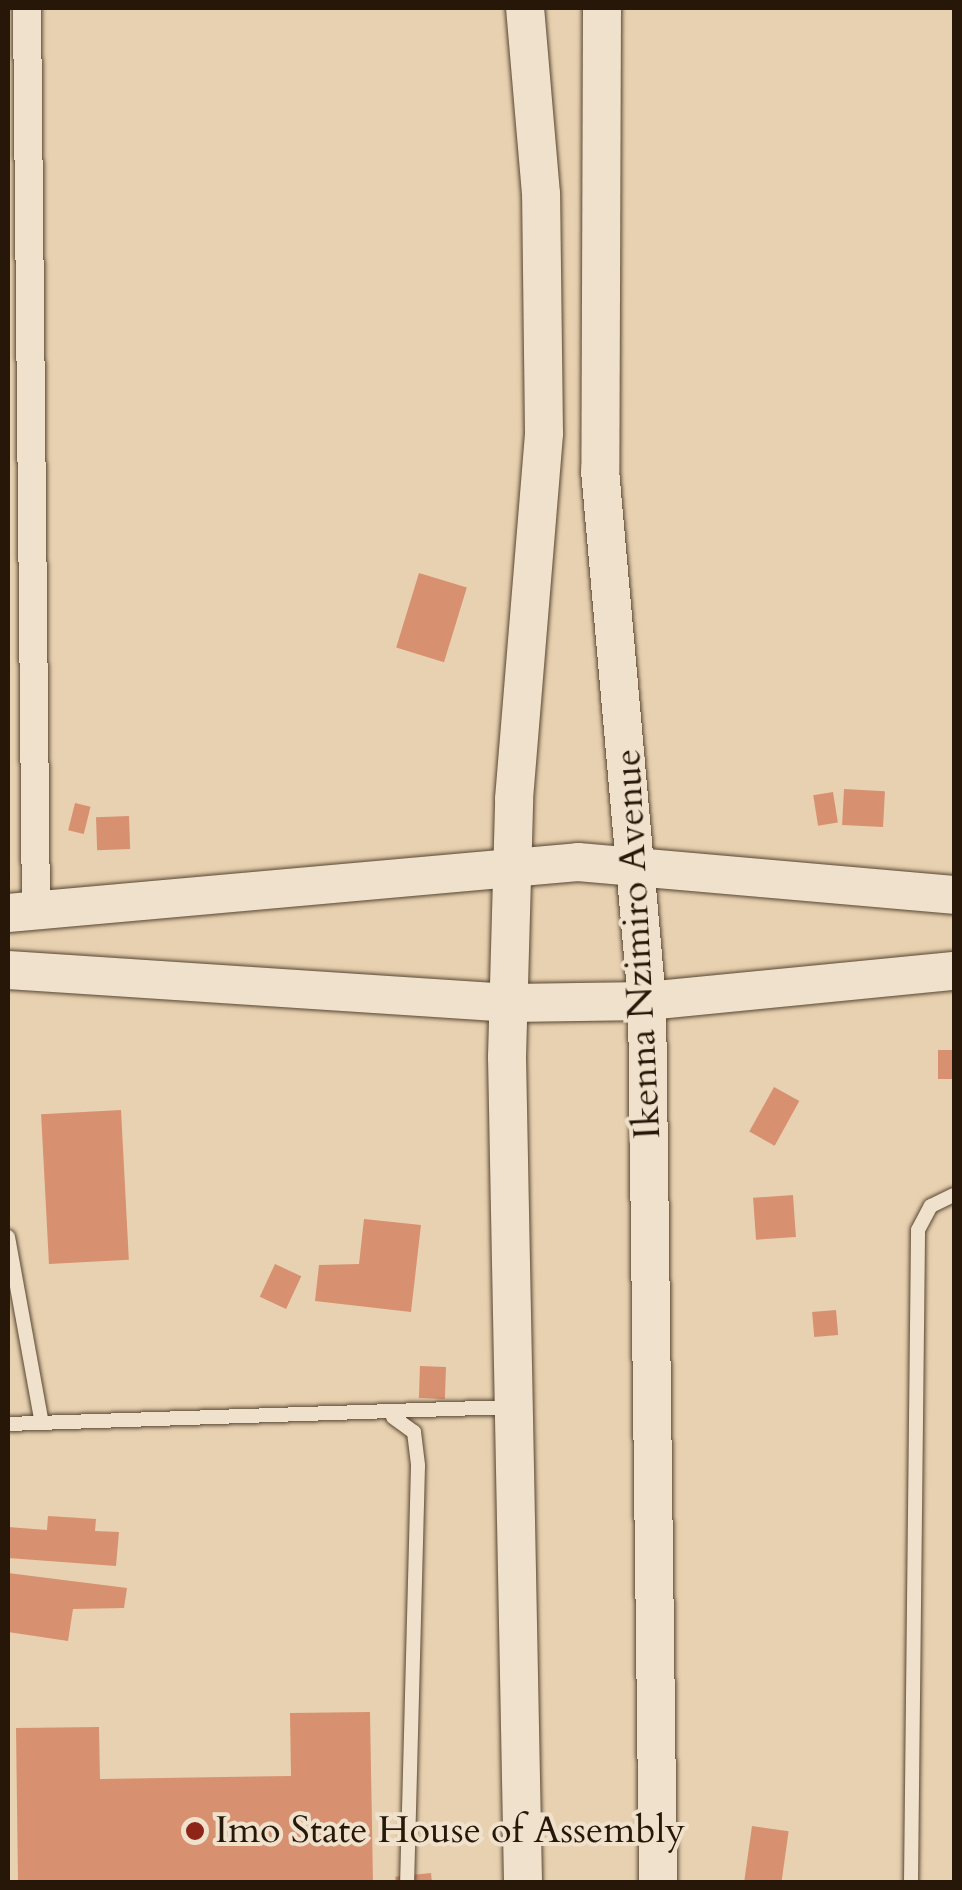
<!DOCTYPE html>
<html>
<head>
<meta charset="utf-8">
<style>
	body { margin:0 }
	#map { position:relative; width:962px; height:1890px; overflow:hidden; background:#e8d1b0; font-family:Cardo,serif }
	div>[style] { position:absolute }
	[style*='--x'] { left:calc(var(--x)*1px); top:calc(var(--y)*1px); width:calc(var(--w)*1px); rotate:calc(var(--a)*1deg) }
	.building>* { inset:0; background:#d79171; transform-origin:0 0 }
	.roads { filter:drop-shadow(0 0 2px #574632) drop-shadow(0 0 2px #574632) }
	.lane>* { height:14px; margin:-7px; padding:0 7px; transform-origin:7px; border-radius:7px; background:#f0e1cc }
	.street>* { height:28px; margin:-14px; padding:0 14px; transform-origin:14px; border-radius:14px; background:#f0e1cc }
	.secondary>* { height:38px; margin:-19px; padding:0 19px; transform-origin:19px; border-radius:19px; background:#f0e1cc }
	.dots>* { width:28px; height:28px; translate:-50% -50%; box-sizing:border-box; border:5px solid #f0e1cc; border-radius:50% }
	span { translate:-50% -50%; white-space:nowrap; text-align:center; line-height:1.15; -webkit-text-stroke:8px #f0e1cc; paint-order:stroke }
	.street-label { font-size:38px; color:#271708 }
	.poi-label { font-size:38px; color:#271708 }
	.left { translate:0 -50%; text-align:left }
	.frame { position:absolute; inset:0; border:10px solid #271708; pointer-events:none }
</style>
</head>
<body>
<div id="map">
	<div class="building">
		<div style="left:419px;top:573px;width:50px;height:78px;rotate:17deg"></div>
		<div style="left:844px;top:789px;width:41px;height:36px;rotate:3deg"></div>
		<div style="left:833px;top:792px;width:31px;height:20px;rotate:81deg"></div>
		<div style="left:75px;top:803px;width:16px;height:28px;rotate:14deg"></div>
		<div style="left:129px;top:816px;width:33px;height:33px;rotate:88deg"></div>
		<div style="left:954px;top:1050px;width:29px;height:16px;rotate:90deg"></div>
		<div style="left:774px;top:1087px;width:29px;height:51px;rotate:29deg"></div>
		<div style="left:121px;top:1110px;width:150px;height:80px;rotate:87deg"></div>
		<div style="left:793px;top:1195px;width:42px;height:40px;rotate:86deg"></div>
		<div style="clip-path:polygon(364px 1219px,421px 1225px,411px 1312px,315px 1301px,319px 1265px,359px 1264px)"></div>
		<div style="left:275px;top:1264px;width:29px;height:36px;rotate:25deg"></div>
		<div style="left:836px;top:1310px;width:25px;height:24px;rotate:85deg"></div>
		<div style="left:420px;top:1366px;width:26px;height:32px;rotate:2deg"></div>
		<div style="clip-path:polygon(48px 1516px,96px 1519px,95px 1531px,119px 1532px,116px 1566px,8px 1558px,8px 1527px,47px 1530px)"></div>
		<div style="clip-path:polygon(8px 1573px,127px 1588px,124px 1608px,73px 1609px,68px 1641px,8px 1632px)"></div>
		<div style="clip-path:polygon(370px 1712px,373px 1882px,18px 1882px,16px 1728px,99px 1727px,100px 1779px,291px 1776px,290px 1713px)"></div>
		<div style="left:752px;top:1826px;width:37px;height:56px;rotate:8deg"></div>
		<div style="left:431px;top:1873px;width:9px;height:36px;rotate:84deg"></div>
	</div>
	<div class="roads">
		<div class="lane">
			<div style="--x:8;--y:1237;--w:185;--a:79.7"></div>
			<div style="--x:393;--y:1417;--w:26;--a:36"></div>
			<div style="--x:414;--y:1432;--w:34;--a:83"></div>
			<div style="--x:418;--y:1466;--w:416;--a:91.5"></div>
			<div style="--x:8;--y:1424;--w:503;--a:-1.94"></div>
			<div style="--x:911;--y:1882;--w:652;--a:-89.38"></div>
			<div style="--x:918;--y:1230;--w:27;--a:-62"></div>
			<div style="--x:931;--y:1206;--w:25;--a:-26"></div>
		</div>
		<div class="street">
			<div style="--x:27;--y:8;--w:905;--a:89.43"></div>
		</div>
		<div class="secondary">
			<div style="--x:602;--y:8;--w:462;--a:90.2"></div>
			<div style="--x:600;--y:470;--w:533;--a:84.94"></div>
			<div style="--x:647;--y:1001;--w:881;--a:89.28"></div>
			<div style="--x:8;--y:913;--w:572;--a:-5.11"></div>
			<div style="--x:578;--y:862;--w:377;--a:5"></div>
			<div style="--x:8;--y:970;--w:503;--a:3.76"></div>
			<div style="--x:510;--y:1003;--w:137;--a:-0.8"></div>
			<div style="--x:647;--y:1001;--w:308;--a:-5.6"></div>
			<div style="--x:523;--y:1882;--w:825;--a:-91.11"></div>
			<div style="--x:507;--y:1057;--w:258;--a:-88.4"></div>
			<div style="--x:514;--y:799;--w:367;--a:-85.3"></div>
			<div style="--x:544;--y:433;--w:239;--a:-90.7"></div>
			<div style="--x:541;--y:194;--w:187;--a:-94.9"></div>
		</div>
	</div>
	<div class="dots">
		<div style="left:195px;top:1831px;background:#8f2418"></div>
	</div>
	<div class="street-label">
		<span style="left:638px;top:944px;rotate:-93deg">Ikenna Nzimiro Avenue</span>
	</div>
	<div class="poi-label">
		<span class="left" style="left:215px;top:1831px">Imo State House of Assembly</span>
	</div>
	<div class="frame"></div>
</div>
</body>
</html>
